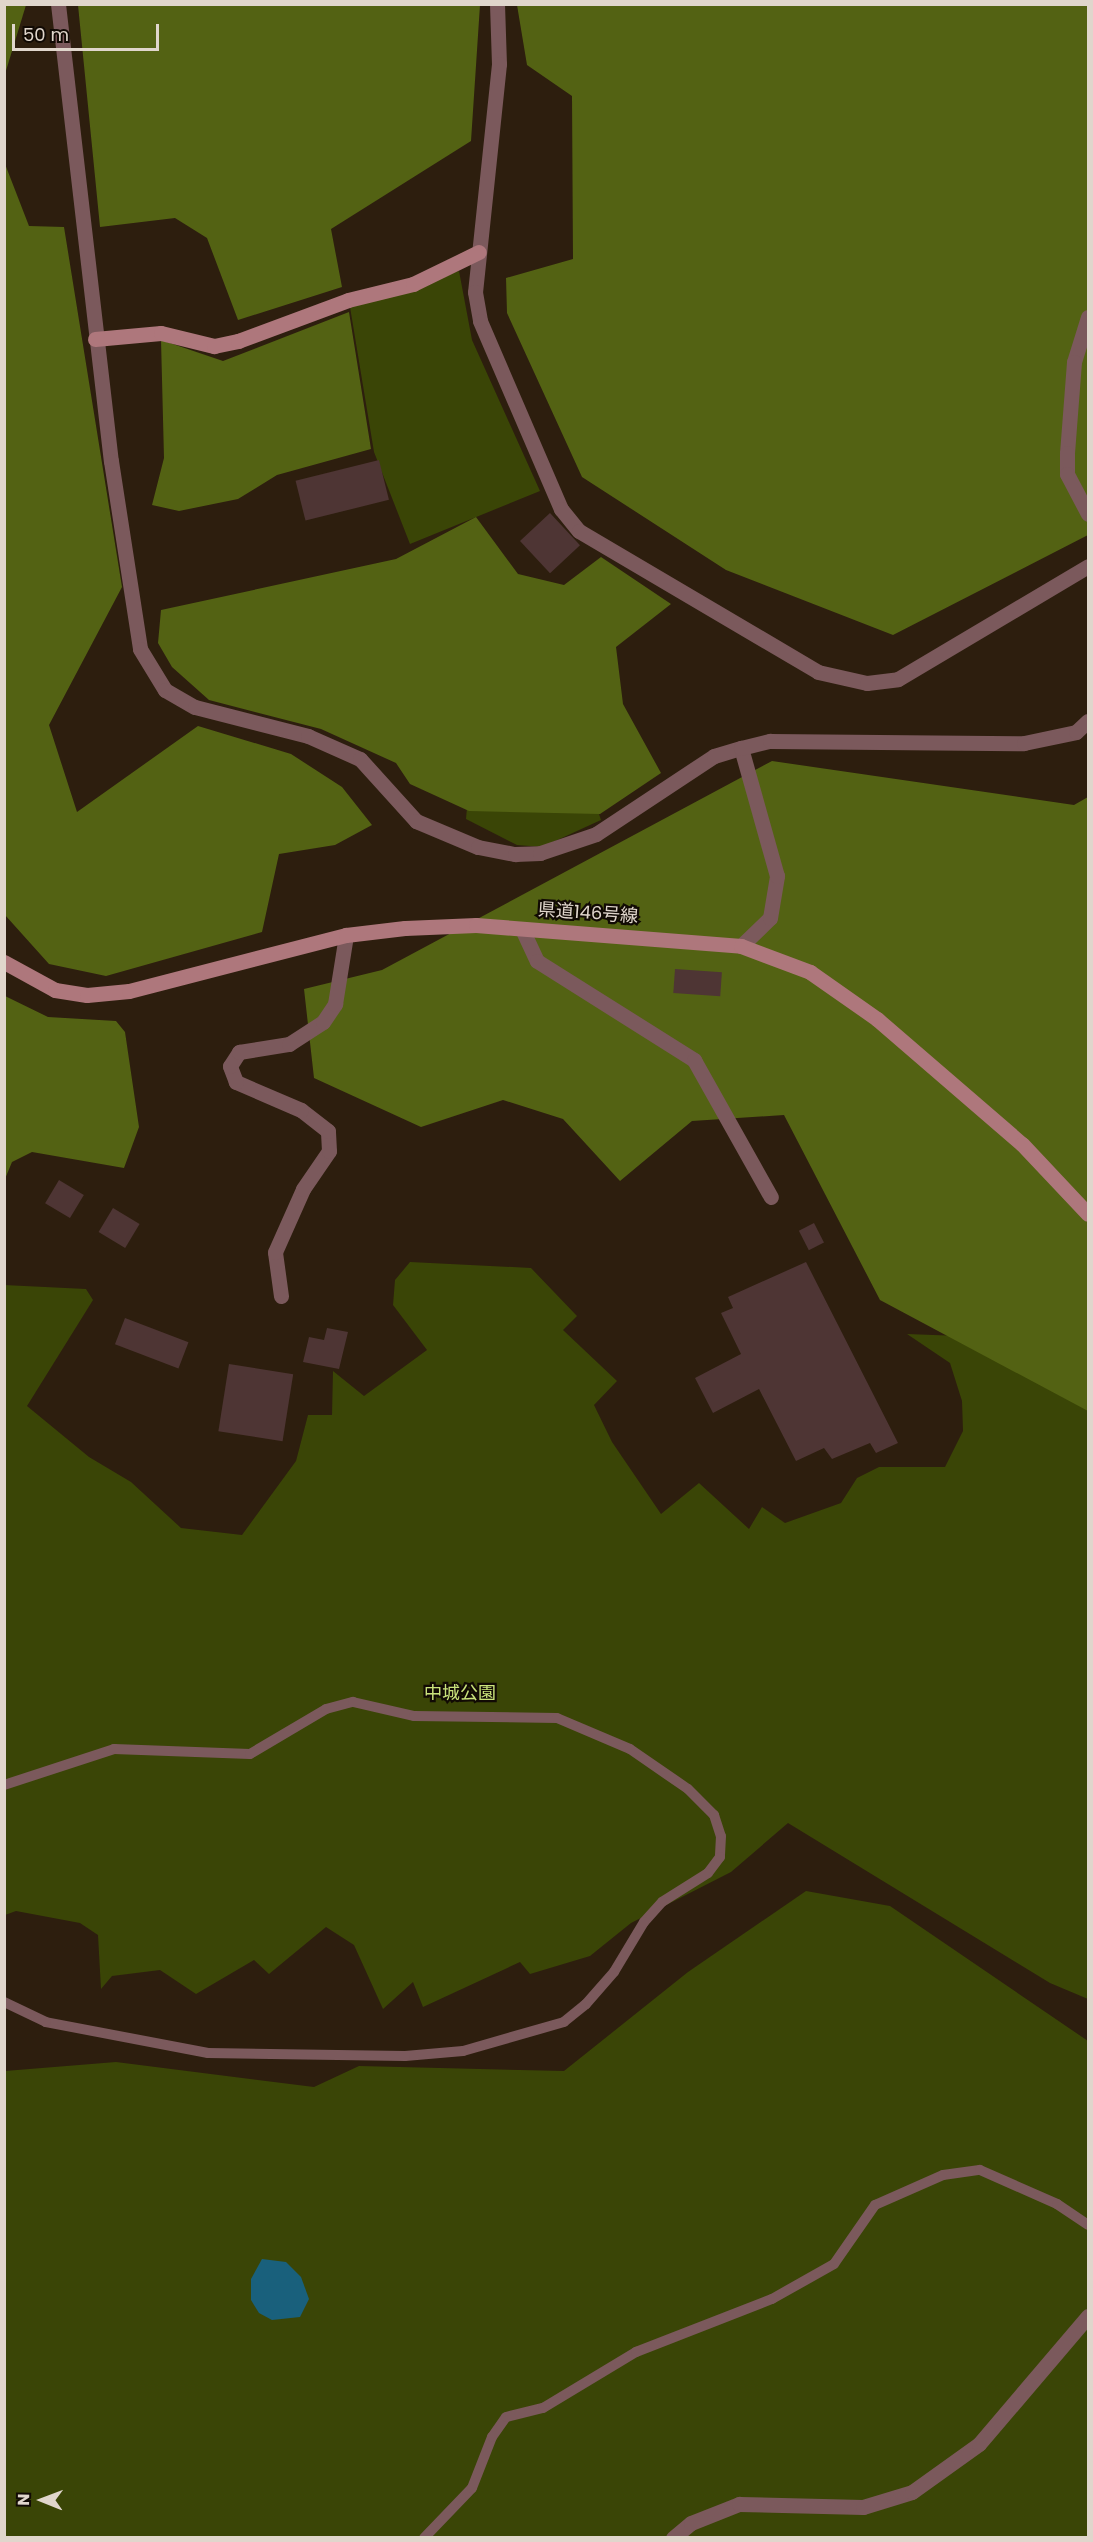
<!DOCTYPE html>
<html>
<head>
<meta charset="utf-8">
<style>
	body { margin:0 }
	#map { position:relative; width:1093px; height:2542px; overflow:hidden; background:#2d1e0e; font-family:Poppins,"Noto Sans JP",sans-serif }
	div>[style] { position:absolute }
	[style*='--x'] { left:calc(var(--x)*1px); top:calc(var(--y)*1px); width:calc(var(--w)*1px); rotate:calc(var(--a)*1deg) }
	.green>* { inset:0; background:#3a4506 }
	.forest>* { inset:0; background:#536213 }
	.water>* { inset:0; background:#19607c }
	.building>* { inset:0; background:#4e3534; transform-origin:0 0 }
	.lane>* { height:10px; margin:-5px; padding:0 5px; transform-origin:5px; border-radius:5px; background:#7b595c }
	.street>* { height:15px; margin:-7.5px; padding:0 7.5px; transform-origin:7.5px; border-radius:7.5px; background:#7b595c }
	.secondary>* { height:15px; margin:-7.5px; padding:0 7.5px; transform-origin:7.5px; border-radius:7.5px; background:#ae777c }
	span { translate:-50% -50%; white-space:nowrap; text-align:center; line-height:1.15; -webkit-text-stroke:4.5px #110a04; paint-order:stroke }
	.street-label { font-size:18px; color:#e0d6cc }
	.park-label { font-size:18px; color:#c9e27b }
	.frame { position:absolute; inset:0; border:6px solid #e0d6cc; pointer-events:none }
	.north { position:absolute; left:12px; top:2470px; width:60px; height:60px; -webkit-text-stroke:4px #110a04; paint-order:stroke; rotate:271deg; font-size:16px; font-weight:700; line-height:24px; text-align:center; color:#e0d6cc }
	.north::after { content:''; display:block; margin:auto; width:21px; height:27px; background:#e0d6cc; clip-path:polygon(50% 0,100% 100%,50% 72%,0 100%) }
	.scale { position:absolute; left:12px; top:24px; width:147px; height:27px; box-sizing:border-box; border:3px solid #e0d6cc; border-top:0; padding-left:8px; font-size:18px; line-height:21px; white-space:nowrap; color:#e0d6cc; -webkit-text-stroke:4px #110a04; paint-order:stroke }
</style>
</head>
<body>
<div id="map">
	<div class="green">
		<div style="clip-path:polygon(459px 271px,472px 340px,540px 491px,410px 544px,374px 452px,350px 307px)"></div>
		<div style="clip-path:polygon(564px 710px,601px 820px,542px 847px,517px 845px,466px 819px,472px 750px)"></div>
		<div style="clip-path:polygon(410px 1262px,531px 1268px,577px 1316px,563px 1330px,617px 1381px,594px 1405px,612px 1442px,661px 1514px,699px 1483px,749px 1529px,762px 1507px,785px 1523px,841px 1503px,857px 1478px,879px 1467px,945px 1467px,963px 1431px,962px 1401px,950px 1363px,907px 1334px,960px 1336px,1088px 1309px,1088px 1999px,1050px 1983px,788px 1823px,731px 1872px,631px 1923px,590px 1956px,530px 1974px,520px 1962px,423px 2007px,413px 1982px,383px 2009px,354px 1945px,326px 1927px,269px 1974px,254px 1960px,196px 1994px,160px 1970px,112px 1976px,101px 1989px,98px 1935px,80px 1923px,16px 1911px,5px 1915px,4px 1285px,86px 1289px,93px 1300px,27px 1406px,89px 1457px,131px 1482px,181px 1528px,242px 1535px,296px 1461px,308px 1415px,332px 1415px,333px 1371px,364px 1396px,427px 1350px,393px 1305px,395px 1280px)"></div>
		<div style="clip-path:polygon(806px 1891px,890px 1906px,1088px 2041px,1088px 2537px,5px 2538px,5px 2071px,116px 2062px,314px 2087px,359px 2066px,564px 2071px,688px 1972px)"></div>
	</div>
	<div class="forest">
		<div style="clip-path:polygon(5px 4px,26px 5px,5px 74px,4px 5px)"></div>
		<div style="clip-path:polygon(78px 5px,480px 5px,471px 141px,331px 229px,342px 287px,238px 320px,207px 238px,175px 218px,100px 227px)"></div>
		<div style="clip-path:polygon(517px 5px,1088px 5px,1088px 535px,893px 635px,726px 570px,582px 477px,507px 313px,506px 278px,573px 259px,572px 96px,527px 65px)"></div>
		<div style="clip-path:polygon(5px 164px,29px 226px,64px 227px,122px 587px,49px 725px,77px 812px,198px 726px,291px 754px,342px 787px,372px 825px,335px 845px,279px 854px,262px 932px,106px 976px,49px 964px,5px 915px)"></div>
		<div style="clip-path:polygon(349px 312px,371px 449px,277px 475px,238px 499px,179px 511px,152px 505px,164px 458px,161px 340px,223px 361px)"></div>
		<div style="clip-path:polygon(476px 517px,518px 574px,564px 585px,601px 557px,671px 604px,616px 647px,623px 704px,661px 773px,600px 814px,469px 811px,410px 784px,396px 763px,321px 729px,209px 700px,172px 667px,158px 643px,161px 610px,396px 559px)"></div>
		<div style="clip-path:polygon(772px 761px,1074px 805px,1088px 797px,1088px 1411px,880px 1300px,784px 1115px,692px 1121px,620px 1181px,563px 1119px,503px 1100px,421px 1127px,314px 1078px,304px 989px,382px 970px)"></div>
		<div style="clip-path:polygon(5px 996px,48px 1017px,116px 1021px,125px 1032px,139px 1127px,124px 1168px,32px 1152px,12px 1162px,5px 1179px)"></div>
	</div>
	<div class="water">
		<div style="clip-path:polygon(262px 2259px,286px 2262px,301px 2277px,309px 2299px,300px 2317px,272px 2320px,259px 2313px,251px 2300px,251px 2279px)"></div>
	</div>
	<div class="building">
		<div style="left:379px;top:460px;width:41px;height:86px;rotate:76deg"></div>
		<div style="left:550px;top:513px;width:44px;height:41px;rotate:47deg"></div>
		<div style="left:675px;top:969px;width:47px;height:24px;rotate:4deg"></div>
		<div style="left:59px;top:1180px;width:29px;height:27px;rotate:31deg"></div>
		<div style="left:113px;top:1208px;width:31px;height:28px;rotate:31deg"></div>
		<div style="left:814px;top:1223px;width:22px;height:17px;rotate:63deg"></div>
		<div style="clip-path:polygon(806px 1262px,898px 1443px,876px 1453px,870px 1443px,832px 1459px,824px 1448px,796px 1461px,759px 1389px,713px 1413px,695px 1378px,741px 1354px,721px 1313px,733px 1308px,728px 1297px)"></div>
		<div style="left:125px;top:1318px;width:68px;height:28px;rotate:21deg"></div>
		<div style="clip-path:polygon(327px 1328px,348px 1332px,339px 1369px,303px 1362px,309px 1337px,324px 1340px)"></div>
		<div style="left:229px;top:1364px;width:65px;height:68px;rotate:9deg"></div>
	</div>
	<div class="lane">
		<div style="--x:4;--y:1785;--w:116;--a:-18.1"></div>
		<div style="--x:114;--y:1749;--w:136;--a:2.1"></div>
		<div style="--x:250;--y:1754;--w:88;--a:-30.6"></div>
		<div style="--x:326;--y:1709;--w:28;--a:-15"></div>
		<div style="--x:353;--y:1702;--w:63;--a:12.9"></div>
		<div style="--x:414;--y:1716;--w:143;--a:0.8"></div>
		<div style="--x:557;--y:1718;--w:79;--a:23"></div>
		<div style="--x:630;--y:1749;--w:70;--a:34.6"></div>
		<div style="--x:688;--y:1789;--w:37;--a:45"></div>
		<div style="--x:714;--y:1815;--w:22;--a:72"></div>
		<div style="--x:721;--y:1836;--w:21;--a:93"></div>
		<div style="--x:720;--y:1857;--w:20;--a:127"></div>
		<div style="--x:708;--y:1873;--w:54;--a:147.8"></div>
		<div style="--x:662;--y:1902;--w:27;--a:132"></div>
		<div style="--x:644;--y:1922;--w:58;--a:121"></div>
		<div style="--x:614;--y:1972;--w:43;--a:131.2"></div>
		<div style="--x:586;--y:2004;--w:28;--a:141"></div>
		<div style="--x:564;--y:2022;--w:105;--a:164"></div>
		<div style="--x:463;--y:2051;--w:58;--a:175.1"></div>
		<div style="--x:405;--y:2056;--w:197;--a:-179.1"></div>
		<div style="--x:208;--y:2053;--w:165;--a:-169.2"></div>
		<div style="--x:46;--y:2022;--w:47;--a:-154.5"></div>
		<div style="--x:424;--y:2538;--w:69;--a:-46.2"></div>
		<div style="--x:472;--y:2488;--w:55;--a:-68.6"></div>
		<div style="--x:492;--y:2437;--w:24;--a:-55"></div>
		<div style="--x:506;--y:2417;--w:38;--a:-14"></div>
		<div style="--x:543;--y:2408;--w:109;--a:-31.1"></div>
		<div style="--x:636;--y:2352;--w:146;--a:-21.3"></div>
		<div style="--x:772;--y:2299;--w:71;--a:-29.4"></div>
		<div style="--x:834;--y:2264;--w:72;--a:-55.2"></div>
		<div style="--x:875;--y:2205;--w:74;--a:-23.8"></div>
		<div style="--x:943;--y:2175;--w:37;--a:-8"></div>
		<div style="--x:980;--y:2170;--w:84;--a:23.8"></div>
		<div style="--x:1057;--y:2204;--w:37;--a:34"></div>
	</div>
	<div class="street">
		<div style="--x:58;--y:4;--w:460;--a:83.4"></div>
		<div style="--x:111;--y:461;--w:190;--a:81.2"></div>
		<div style="--x:140;--y:649;--w:48;--a:58.6"></div>
		<div style="--x:165;--y:690;--w:34;--a:30"></div>
		<div style="--x:195;--y:707;--w:117;--a:14.4"></div>
		<div style="--x:308;--y:736;--w:57;--a:23.9"></div>
		<div style="--x:360;--y:759;--w:84;--a:47.9"></div>
		<div style="--x:416;--y:821;--w:67;--a:22.8"></div>
		<div style="--x:478;--y:847;--w:38;--a:11"></div>
		<div style="--x:515;--y:854;--w:25;--a:-2"></div>
		<div style="--x:540;--y:853;--w:59;--a:-18.7"></div>
		<div style="--x:596;--y:834;--w:141;--a:-33.5"></div>
		<div style="--x:714;--y:756;--w:28;--a:-17"></div>
		<div style="--x:497;--y:4;--w:60;--a:88.1"></div>
		<div style="--x:499;--y:64;--w:229;--a:96"></div>
		<div style="--x:475;--y:292;--w:29;--a:80"></div>
		<div style="--x:480;--y:321;--w:205;--a:66.7"></div>
		<div style="--x:561;--y:509;--w:28;--a:51"></div>
		<div style="--x:579;--y:531;--w:277;--a:30.5"></div>
		<div style="--x:818;--y:672;--w:50;--a:12.7"></div>
		<div style="--x:867;--y:683;--w:31;--a:-7"></div>
		<div style="--x:898;--y:679;--w:221;--a:-30.7"></div>
		<div style="--x:1088;--y:317;--w:47;--a:107.3"></div>
		<div style="--x:1074;--y:362;--w:91;--a:94.4"></div>
		<div style="--x:1067;--y:453;--w:21;--a:90"></div>
		<div style="--x:1067;--y:474;--w:45;--a:62.3"></div>
		<div style="--x:522;--y:929;--w:35;--a:65"></div>
		<div style="--x:537;--y:961;--w:186;--a:32.2"></div>
		<div style="--x:694;--y:1060;--w:157;--a:60.7"></div>
		<div style="--x:741;--y:946;--w:40;--a:-44"></div>
		<div style="--x:770;--y:918;--w:43;--a:-80.5"></div>
		<div style="--x:777;--y:876;--w:133;--a:-105.7"></div>
		<div style="--x:741;--y:748;--w:30;--a:-14"></div>
		<div style="--x:770;--y:741;--w:254;--a:0.5"></div>
		<div style="--x:1024;--y:743;--w:53;--a:-11.9"></div>
		<div style="--x:1076;--y:732;--w:16;--a:-43"></div>
		<div style="--x:281;--y:1296;--w:44;--a:-97.8"></div>
		<div style="--x:275;--y:1252;--w:69;--a:-66"></div>
		<div style="--x:303;--y:1189;--w:46;--a:-55.6"></div>
		<div style="--x:329;--y:1151;--w:20;--a:-93"></div>
		<div style="--x:328;--y:1131;--w:34;--a:-142"></div>
		<div style="--x:301;--y:1110;--w:71;--a:-156.7"></div>
		<div style="--x:236;--y:1082;--w:17;--a:-111"></div>
		<div style="--x:230;--y:1066;--w:17;--a:-57"></div>
		<div style="--x:239;--y:1052;--w:51;--a:-9.1"></div>
		<div style="--x:289;--y:1044;--w:40;--a:-32.9"></div>
		<div style="--x:323;--y:1022;--w:22;--a:-56"></div>
		<div style="--x:335;--y:1004;--w:70;--a:-80.9"></div>
		<div style="--x:673;--y:2538;--w:23;--a:-40"></div>
		<div style="--x:691;--y:2523;--w:52;--a:-21.6"></div>
		<div style="--x:739;--y:2504;--w:124;--a:1.4"></div>
		<div style="--x:863;--y:2507;--w:51;--a:-17"></div>
		<div style="--x:912;--y:2492;--w:82;--a:-35.6"></div>
		<div style="--x:979;--y:2444;--w:168;--a:-49.6"></div>
	</div>
	<div class="secondary">
		<div style="--x:95;--y:339;--w:66;--a:-5.2"></div>
		<div style="--x:161;--y:333;--w:55;--a:13.8"></div>
		<div style="--x:214;--y:346;--w:25;--a:-12"></div>
		<div style="--x:238;--y:341;--w:117;--a:-20.4"></div>
		<div style="--x:348;--y:300;--w:67;--a:-13.8"></div>
		<div style="--x:413;--y:284;--w:73;--a:-25.9"></div>
		<div style="--x:4;--y:962;--w:58;--a:28.8"></div>
		<div style="--x:55;--y:990;--w:32;--a:9"></div>
		<div style="--x:87;--y:995;--w:42;--a:-5.4"></div>
		<div style="--x:129;--y:991;--w:224;--a:-14.5"></div>
		<div style="--x:346;--y:935;--w:59;--a:-6.8"></div>
		<div style="--x:405;--y:928;--w:71;--a:-2.4"></div>
		<div style="--x:476;--y:925;--w:266;--a:4.5"></div>
		<div style="--x:741;--y:946;--w:74;--a:20.6"></div>
		<div style="--x:810;--y:972;--w:82;--a:35"></div>
		<div style="--x:877;--y:1019;--w:191;--a:40.8"></div>
		<div style="--x:1022;--y:1144;--w:96;--a:46.7"></div>
	</div>
	<div class="street-label">
		<span style="left:588px;top:913px;rotate:4deg">県道146号線</span>
	</div>
	<div class="park-label">
		<span style="left:460px;top:1693px">中城公園</span>
	</div>
	<div class="frame"></div>
	<div class="north">N</div>
	<div class="scale">50 m</div>
</div>
</body>
</html>
